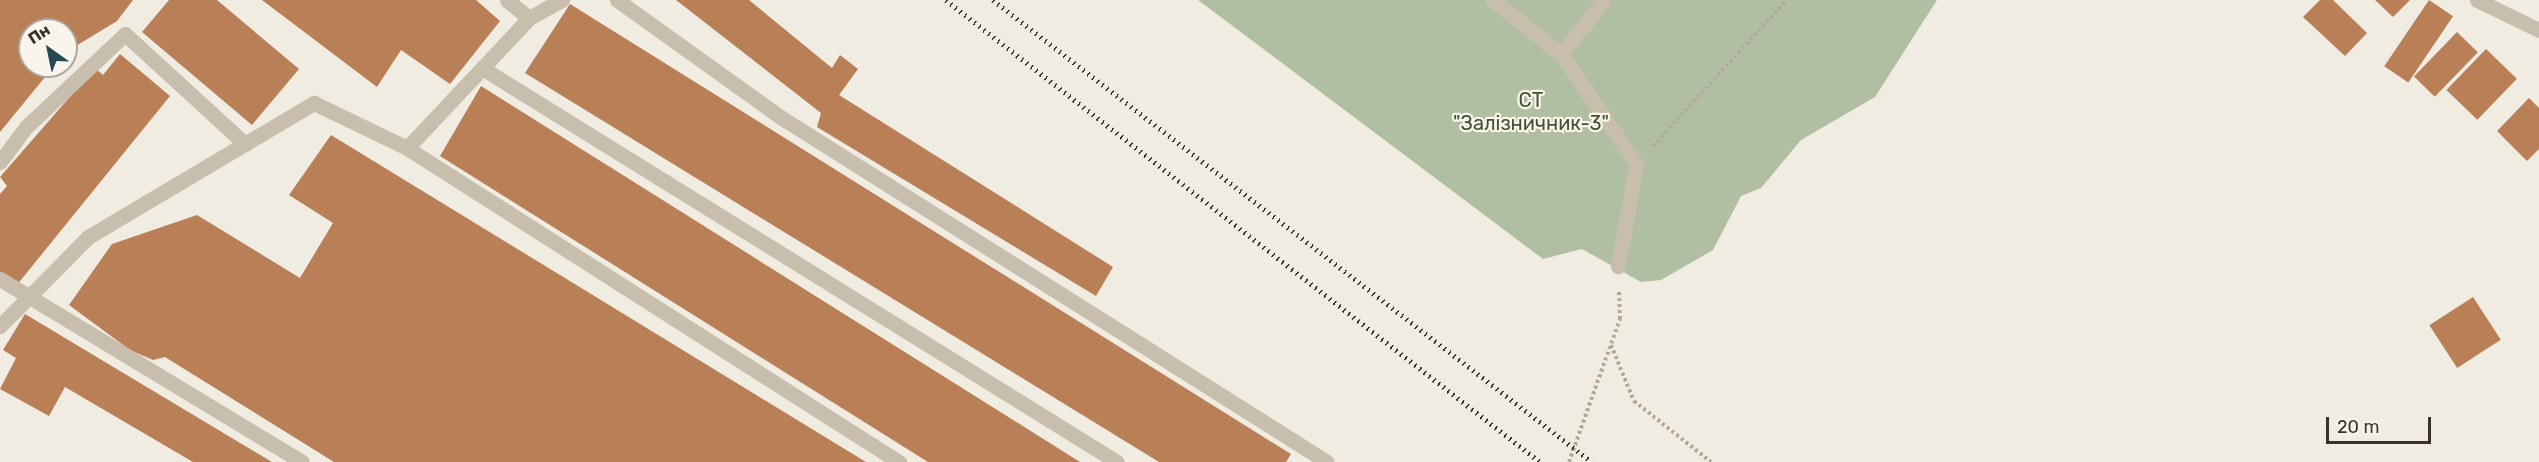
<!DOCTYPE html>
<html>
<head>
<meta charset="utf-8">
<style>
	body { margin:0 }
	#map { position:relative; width:2539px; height:462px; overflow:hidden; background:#f1ece1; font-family:Rubik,sans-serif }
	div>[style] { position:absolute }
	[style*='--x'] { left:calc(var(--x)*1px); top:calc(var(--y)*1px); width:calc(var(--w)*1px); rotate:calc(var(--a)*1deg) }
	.green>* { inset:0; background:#b0bfa2 }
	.building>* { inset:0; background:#b97f57; transform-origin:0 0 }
	.path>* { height:4px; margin-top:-2px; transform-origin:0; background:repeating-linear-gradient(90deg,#b4a998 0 3px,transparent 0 6px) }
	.minor>* { height:15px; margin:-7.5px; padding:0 7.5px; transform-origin:7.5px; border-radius:7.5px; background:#c8beae }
	.rail>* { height:4.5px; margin-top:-2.25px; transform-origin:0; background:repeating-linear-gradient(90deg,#38312c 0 1.5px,transparent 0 6px) }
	span { translate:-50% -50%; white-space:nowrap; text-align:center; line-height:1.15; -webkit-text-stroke:4.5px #f9f5ed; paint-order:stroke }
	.park-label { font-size:20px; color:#415332 }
	.north { position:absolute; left:18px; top:18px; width:60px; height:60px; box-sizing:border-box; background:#f9f5ed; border:2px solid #aca7a0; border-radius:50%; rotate:327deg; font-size:16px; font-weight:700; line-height:24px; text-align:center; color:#38312c }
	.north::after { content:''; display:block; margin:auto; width:21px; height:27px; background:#254a55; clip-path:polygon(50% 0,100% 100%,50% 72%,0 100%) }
	.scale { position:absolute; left:2326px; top:417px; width:105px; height:27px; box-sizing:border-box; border:3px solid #38312c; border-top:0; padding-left:8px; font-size:18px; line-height:21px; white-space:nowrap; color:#38312c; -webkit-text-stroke:4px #f9f5ed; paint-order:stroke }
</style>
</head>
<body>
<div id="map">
	<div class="green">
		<div style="clip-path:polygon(1198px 0,1937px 0,1875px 97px,1801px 140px,1761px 188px,1741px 196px,1713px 250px,1661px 280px,1641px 282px,1582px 249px,1543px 259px)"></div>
	</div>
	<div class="building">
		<div style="clip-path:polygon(0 0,133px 0,117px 21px,66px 52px,66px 30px,30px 30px,30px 66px,54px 66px,0 132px)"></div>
		<div style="clip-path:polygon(169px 0,217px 0,299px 69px,252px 125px,142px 32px)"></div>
		<div style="clip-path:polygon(262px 0,476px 0,500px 21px,450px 84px,401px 50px,377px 87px)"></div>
		<div style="clip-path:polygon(676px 0,749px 0,832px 68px,840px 55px,858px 69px,839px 95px,1113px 267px,1096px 296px,817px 127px,821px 113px)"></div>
		<div style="clip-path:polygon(2320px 0,2333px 0,2367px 33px,2345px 56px,2303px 17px)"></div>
		<div style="clip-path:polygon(2375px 0,2410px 0,2393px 17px)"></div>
		<div style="left:2429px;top:0;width:29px;height:80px;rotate:34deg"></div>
		<div style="clip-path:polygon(570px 4px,1291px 454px,1286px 462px,1159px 462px,525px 73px)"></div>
		<div style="left:2457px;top:32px;width:29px;height:62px;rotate:44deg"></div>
		<div style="left:2486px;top:49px;width:43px;height:57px;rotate:44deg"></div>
		<div style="clip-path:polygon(120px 54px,170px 96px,16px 286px,0 273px,0 194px,7px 186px,0 177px,95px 68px,103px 75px)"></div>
		<div style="clip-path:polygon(481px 86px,1080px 462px,928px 462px,440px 156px)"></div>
		<div style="clip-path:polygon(2529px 98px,2539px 108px,2539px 149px,2527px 161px,2497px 131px)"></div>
		<div style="clip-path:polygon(331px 135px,866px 462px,334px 462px,165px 357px,153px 360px,130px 350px,69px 305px,112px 244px,197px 215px,300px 278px,333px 223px,289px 195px)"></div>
		<div style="left:2473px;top:297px;width:51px;height:52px;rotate:57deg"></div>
		<div style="clip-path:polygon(25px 314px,272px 462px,193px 462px,65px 387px,49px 416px,0 389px,16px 358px,3px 350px)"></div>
	</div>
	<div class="path">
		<div style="--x:1653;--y:146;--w:198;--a:-47.5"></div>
		<div style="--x:1611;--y:345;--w:61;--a:67.7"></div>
		<div style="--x:1634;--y:401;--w:98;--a:38.4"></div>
		<div style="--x:1569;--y:462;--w:152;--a:-70.4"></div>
		<div style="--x:1620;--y:319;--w:28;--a:-92"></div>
	</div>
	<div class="minor">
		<div style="--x:617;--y:0;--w:203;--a:35.6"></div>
		<div style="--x:782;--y:118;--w:644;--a:32.26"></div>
		<div style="--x:1493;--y:0;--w:87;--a:38.5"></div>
		<div style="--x:1561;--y:54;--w:133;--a:55.7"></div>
		<div style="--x:1636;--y:164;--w:104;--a:100"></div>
		<div style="--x:2477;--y:0;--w:69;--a:25.8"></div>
		<div style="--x:529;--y:18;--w:38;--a:-29"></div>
		<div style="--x:1561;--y:54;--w:69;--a:-51.5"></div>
		<div style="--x:482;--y:68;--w:747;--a:31.82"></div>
		<div style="--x:407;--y:148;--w:178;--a:-46.8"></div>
		<div style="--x:529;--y:18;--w:28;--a:-141"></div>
		<div style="--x:0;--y:162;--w:44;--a:-53.4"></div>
		<div style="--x:26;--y:127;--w:136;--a:-43.2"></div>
		<div style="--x:125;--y:34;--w:163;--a:42.5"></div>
		<div style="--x:0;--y:279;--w:353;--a:31.2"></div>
		<div style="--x:0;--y:326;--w:125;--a:-45.3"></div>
		<div style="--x:88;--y:237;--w:263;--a:-30.7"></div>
		<div style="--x:314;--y:103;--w:103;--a:25.8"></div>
		<div style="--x:407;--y:148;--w:584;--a:32.55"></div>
	</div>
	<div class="rail">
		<div style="--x:946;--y:0;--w:753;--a:37.87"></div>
		<div style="--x:993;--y:0;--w:756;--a:37.64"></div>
	</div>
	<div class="park-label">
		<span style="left:1531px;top:112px">СТ<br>"Залізничник-3"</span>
	</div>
	<div class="north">Пн</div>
	<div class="scale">20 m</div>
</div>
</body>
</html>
